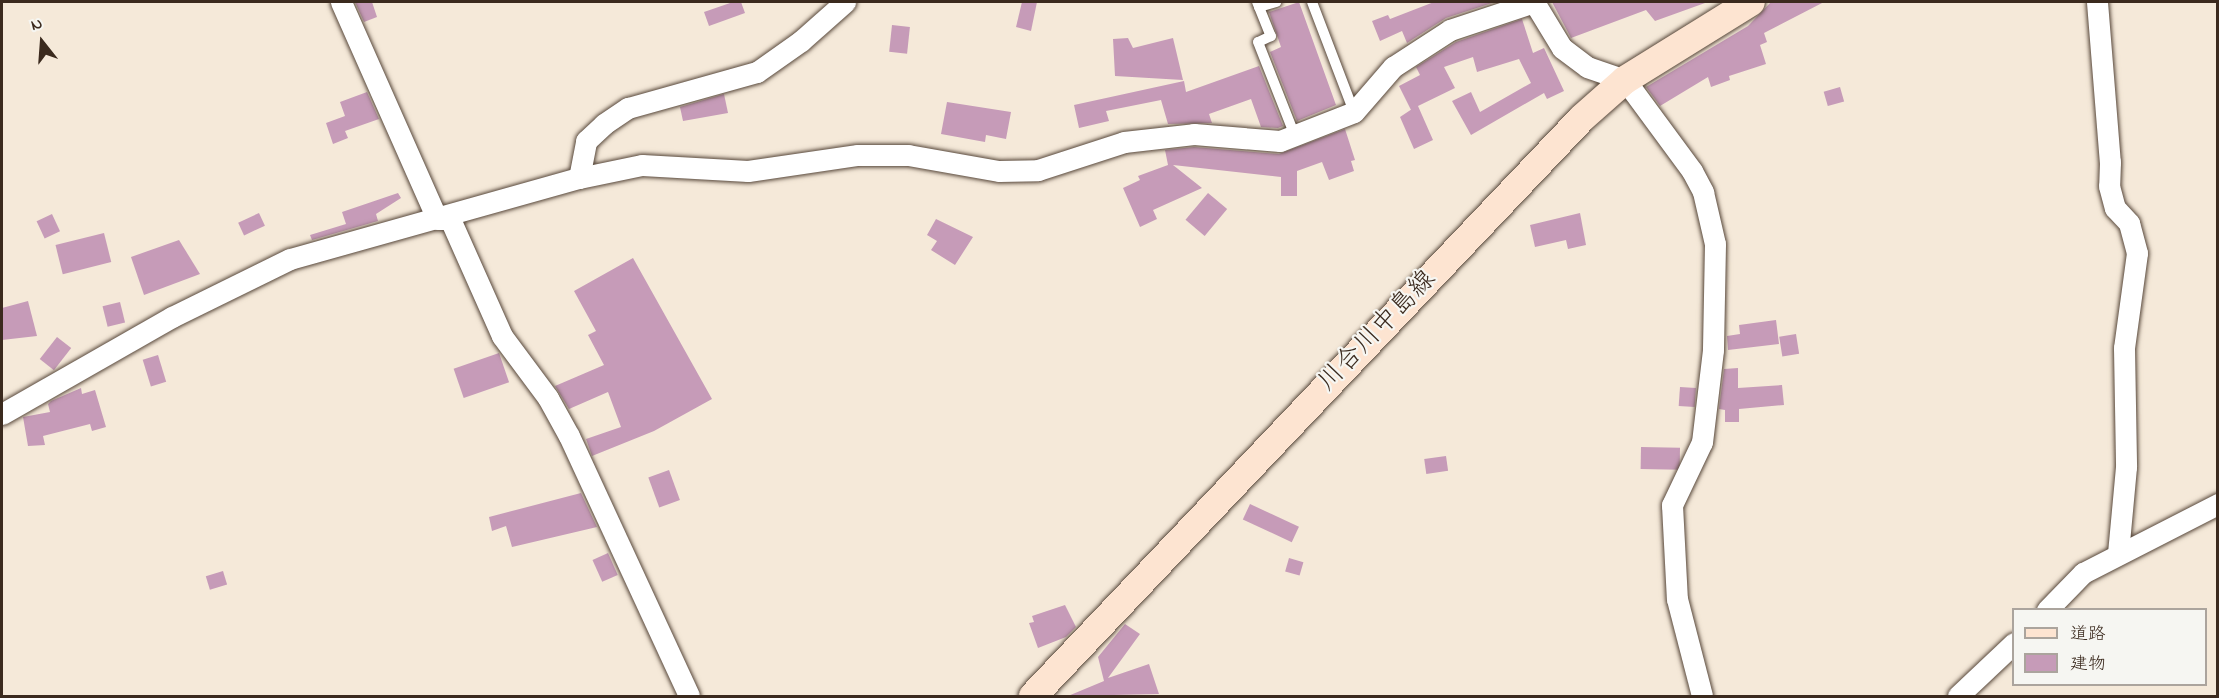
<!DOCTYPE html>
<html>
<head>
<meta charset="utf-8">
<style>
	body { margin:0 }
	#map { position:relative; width:2219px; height:698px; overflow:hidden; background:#f5e9d9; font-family:"Indie Flower","Klee One",sans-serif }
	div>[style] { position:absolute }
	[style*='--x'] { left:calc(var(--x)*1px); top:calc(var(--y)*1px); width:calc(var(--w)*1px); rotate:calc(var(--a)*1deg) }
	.building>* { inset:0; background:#c69bb8; transform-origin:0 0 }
	.roads { filter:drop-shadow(0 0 2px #57473a) drop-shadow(0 0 2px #57473a) }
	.service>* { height:10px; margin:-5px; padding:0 5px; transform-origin:5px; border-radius:5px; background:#fff }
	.minor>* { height:21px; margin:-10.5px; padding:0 10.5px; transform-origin:10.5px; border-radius:10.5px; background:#fff }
	.secondary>* { height:28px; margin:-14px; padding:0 14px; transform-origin:14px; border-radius:14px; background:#fde4d1 }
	span { translate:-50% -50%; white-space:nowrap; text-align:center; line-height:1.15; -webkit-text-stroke:4.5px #f6f6f2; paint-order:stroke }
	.street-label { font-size:26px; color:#3b2a1e }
	.frame { position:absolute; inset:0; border:3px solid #3b2a1e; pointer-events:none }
	.legend { position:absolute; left:2012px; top:608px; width:195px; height:78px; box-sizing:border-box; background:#f6f6f2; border:2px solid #aba49d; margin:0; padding:8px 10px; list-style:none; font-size:18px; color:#3b2a1e }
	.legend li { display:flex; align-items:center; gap:12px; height:30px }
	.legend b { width:30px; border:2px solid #aba49d }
	.north { position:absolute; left:12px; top:12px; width:60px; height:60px; -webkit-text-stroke:4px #f6f6f2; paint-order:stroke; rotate:343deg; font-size:16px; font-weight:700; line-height:24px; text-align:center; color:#3b2a1e }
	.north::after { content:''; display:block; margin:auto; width:21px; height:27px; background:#3b2a1e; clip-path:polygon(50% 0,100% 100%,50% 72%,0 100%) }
</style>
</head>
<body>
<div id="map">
	<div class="building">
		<div style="clip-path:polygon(355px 2px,372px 2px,377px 17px,364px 22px)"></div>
		<div style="clip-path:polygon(733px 2px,741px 2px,745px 13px,709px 26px,704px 12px)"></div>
		<div style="clip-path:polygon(1022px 2px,1037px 2px,1031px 31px,1016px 27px)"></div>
		<div style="clip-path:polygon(1299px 2px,1336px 105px,1297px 121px,1270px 52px,1281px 47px,1269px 12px)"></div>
		<div style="clip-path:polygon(1434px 2px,1495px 2px,1446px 18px,1407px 43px,1402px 31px,1380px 41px,1372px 21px,1388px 15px,1390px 19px)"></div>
		<div style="clip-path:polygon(1552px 2px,1705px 2px,1705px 3px,1655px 21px,1646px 10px,1571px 38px)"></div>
		<div style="clip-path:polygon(1771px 2px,1824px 2px,1764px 33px,1767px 42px,1760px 45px,1766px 64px,1729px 76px,1730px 80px,1711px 87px,1708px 77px,1660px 106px,1646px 87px,1748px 26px)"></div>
		<div style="clip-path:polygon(1522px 19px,1533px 53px,1544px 48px,1564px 91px,1547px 99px,1544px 93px,1471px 135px,1452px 101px,1471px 92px,1480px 112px,1531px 83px,1519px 59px,1477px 72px,1473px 57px,1444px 67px,1455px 88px,1418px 106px,1433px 140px,1414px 149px,1400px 117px,1415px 107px,1411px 110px,1399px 86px,1420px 75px,1416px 67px,1456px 42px)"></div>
		<div style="left:892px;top:25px;width:18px;height:27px;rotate:6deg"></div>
		<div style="clip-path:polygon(1128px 38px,1133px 48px,1173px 38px,1183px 80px,1115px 76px,1113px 39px)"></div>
		<div style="clip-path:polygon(1259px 66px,1283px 126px,1278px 128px,1261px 127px,1251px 99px,1209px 114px,1212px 123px,1168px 124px,1161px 100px,1106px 111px,1109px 121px,1079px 128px,1074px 105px,1184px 81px,1186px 92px)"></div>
		<div style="left:1840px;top:87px;width:15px;height:17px;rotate:74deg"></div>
		<div style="clip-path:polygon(367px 92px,379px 119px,345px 131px,348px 138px,333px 144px,326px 123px,345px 116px,340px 102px)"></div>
		<div style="clip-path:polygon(724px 94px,728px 113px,683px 121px,680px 107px)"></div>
		<div style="clip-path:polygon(947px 102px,1011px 112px,1006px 139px,986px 135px,985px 142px,941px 134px)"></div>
		<div style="clip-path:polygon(1345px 129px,1355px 160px,1351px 161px,1354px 171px,1329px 180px,1322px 162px,1297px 171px,1297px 196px,1281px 196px,1281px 177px,1173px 165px,1202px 188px,1153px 210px,1157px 219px,1140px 227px,1123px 188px,1140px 180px,1138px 176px,1168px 165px,1165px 150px,1194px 147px,1279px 154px)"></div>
		<div style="clip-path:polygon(398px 193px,401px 198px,376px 214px,378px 221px,312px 240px,310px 235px,346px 224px,342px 212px)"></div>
		<div style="left:1208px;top:193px;width:25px;height:35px;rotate:40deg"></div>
		<div style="left:259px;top:213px;width:14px;height:23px;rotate:65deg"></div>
		<div style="clip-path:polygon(1580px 213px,1586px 245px,1568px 249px,1566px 240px,1535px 247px,1530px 225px)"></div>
		<div style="left:52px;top:214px;width:19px;height:17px;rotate:65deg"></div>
		<div style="clip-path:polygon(936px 219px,973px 237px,955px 265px,931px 250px,937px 241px,927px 235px)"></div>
		<div style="left:104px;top:233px;width:30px;height:50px;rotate:76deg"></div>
		<div style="clip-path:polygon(179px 240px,200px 274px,144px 295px,131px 257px)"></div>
		<div style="clip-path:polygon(633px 258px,712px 399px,654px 431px,592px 456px,586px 439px,621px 427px,608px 392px,569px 409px,555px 386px,604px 365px,588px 335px,596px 331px,574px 291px)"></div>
		<div style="clip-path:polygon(28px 301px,37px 336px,2px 340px,2px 308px)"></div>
		<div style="left:120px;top:302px;width:21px;height:18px;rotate:76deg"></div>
		<div style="clip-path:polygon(1776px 320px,1779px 344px,1728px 350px,1727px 336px,1740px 334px,1739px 325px)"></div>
		<div style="left:1796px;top:334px;width:20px;height:17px;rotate:81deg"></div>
		<div style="left:57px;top:337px;width:18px;height:28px;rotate:38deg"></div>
		<div style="left:499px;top:353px;width:31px;height:48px;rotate:71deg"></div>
		<div style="left:158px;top:355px;width:28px;height:16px;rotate:73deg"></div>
		<div style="clip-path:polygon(1738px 368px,1738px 388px,1782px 385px,1784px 405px,1739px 409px,1739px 422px,1725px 422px,1725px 410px,1719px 409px,1724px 369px)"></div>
		<div style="left:1680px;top:387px;width:16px;height:19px;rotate:4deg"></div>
		<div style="clip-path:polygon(81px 388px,82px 394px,95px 390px,106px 427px,92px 431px,90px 424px,43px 436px,45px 445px,28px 446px,23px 417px,50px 412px,48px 404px,51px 401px)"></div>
		<div style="left:1641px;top:447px;width:39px;height:22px;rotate:1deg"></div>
		<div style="left:1446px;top:456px;width:15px;height:22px;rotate:82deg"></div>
		<div style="left:669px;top:470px;width:32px;height:22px;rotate:70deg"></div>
		<div style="clip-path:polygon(581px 493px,597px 527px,512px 547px,506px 526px,492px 531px,489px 517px)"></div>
		<div style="left:1250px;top:504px;width:54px;height:17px;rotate:25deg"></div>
		<div style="left:608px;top:553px;width:24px;height:17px;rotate:66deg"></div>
		<div style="left:1289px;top:558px;width:15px;height:14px;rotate:16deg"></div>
		<div style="left:223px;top:571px;width:14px;height:18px;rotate:73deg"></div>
		<div style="clip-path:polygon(1065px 605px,1076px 627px,1066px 637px,1038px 648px,1029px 623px,1034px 622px,1032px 616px)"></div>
		<div style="clip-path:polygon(1125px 624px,1140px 634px,1108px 678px,1149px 664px,1159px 694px,1068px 696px,1104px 681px,1098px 657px)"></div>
	</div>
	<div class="roads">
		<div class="service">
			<div style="--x:1257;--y:2;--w:37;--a:68"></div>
			<div style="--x:1271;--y:36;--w:14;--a:155"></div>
			<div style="--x:1258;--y:42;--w:101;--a:68.5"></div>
			<div style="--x:1312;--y:2;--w:118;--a:69.1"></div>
			<div style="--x:1259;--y:7;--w:18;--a:-16"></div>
		</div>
		<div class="minor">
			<div style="--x:341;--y:2;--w:237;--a:66.1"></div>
			<div style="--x:1534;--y:2;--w:54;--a:58.7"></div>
			<div style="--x:1562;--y:48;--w:31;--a:37"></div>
			<div style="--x:1587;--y:67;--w:40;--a:18.9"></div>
			<div style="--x:1625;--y:80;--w:113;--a:53.6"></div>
			<div style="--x:1692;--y:171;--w:24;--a:62"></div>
			<div style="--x:1703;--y:192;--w:53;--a:77"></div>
			<div style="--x:1715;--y:244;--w:106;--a:91.1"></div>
			<div style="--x:1713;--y:350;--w:93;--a:96.8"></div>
			<div style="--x:1702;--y:442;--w:70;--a:115.5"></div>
			<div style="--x:1672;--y:505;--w:94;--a:87"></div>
			<div style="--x:1677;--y:599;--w:100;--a:75.5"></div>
			<div style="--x:2097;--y:2;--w:161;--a:85.4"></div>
			<div style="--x:2110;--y:162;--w:24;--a:92"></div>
			<div style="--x:2109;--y:186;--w:23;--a:75"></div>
			<div style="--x:2115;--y:208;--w:21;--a:47"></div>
			<div style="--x:2129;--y:223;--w:31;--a:75"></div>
			<div style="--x:2137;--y:253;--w:96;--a:97.8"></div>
			<div style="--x:2124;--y:348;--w:119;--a:89"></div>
			<div style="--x:2126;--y:467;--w:86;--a:95.3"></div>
			<div style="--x:579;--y:178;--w:38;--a:-79"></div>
			<div style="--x:586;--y:141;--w:25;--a:-43"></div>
			<div style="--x:604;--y:124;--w:29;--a:-34"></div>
			<div style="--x:628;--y:108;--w:134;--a:-15.6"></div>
			<div style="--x:757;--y:72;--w:54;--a:-35.2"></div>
			<div style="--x:801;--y:41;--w:59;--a:-41.6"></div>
			<div style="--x:437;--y:219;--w:13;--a:0"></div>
			<div style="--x:450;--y:219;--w:128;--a:66"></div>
			<div style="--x:502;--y:336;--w:77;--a:53.4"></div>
			<div style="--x:548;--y:398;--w:43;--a:61.1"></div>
			<div style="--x:569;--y:436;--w:286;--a:65.2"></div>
			<div style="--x:2;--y:414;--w:196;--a:-29.7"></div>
			<div style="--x:172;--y:317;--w:131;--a:-26.2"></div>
			<div style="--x:290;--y:259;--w:300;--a:-15.7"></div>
			<div style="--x:579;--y:178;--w:64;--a:-11.7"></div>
			<div style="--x:642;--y:165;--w:106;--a:3.2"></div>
			<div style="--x:748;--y:171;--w:111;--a:-8.3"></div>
			<div style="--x:858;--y:155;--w:50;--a:0"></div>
			<div style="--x:908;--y:155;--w:92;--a:10"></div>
			<div style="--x:999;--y:171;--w:39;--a:-1"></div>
			<div style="--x:1038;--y:170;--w:90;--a:-18"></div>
			<div style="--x:1124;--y:142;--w:70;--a:-6.5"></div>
			<div style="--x:1194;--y:134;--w:86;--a:4.7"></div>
			<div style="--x:1280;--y:141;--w:79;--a:-21.4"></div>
			<div style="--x:1354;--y:112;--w:60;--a:-49.1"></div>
			<div style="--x:1393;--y:67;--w:68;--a:-33"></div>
			<div style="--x:1450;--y:30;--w:89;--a:-18.4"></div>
			<div style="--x:2047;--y:610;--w:52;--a:-45.8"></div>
			<div style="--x:2083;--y:573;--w:152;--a:-27.1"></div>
			<div style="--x:1958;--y:696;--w:77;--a:-43.4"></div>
		</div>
		<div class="secondary">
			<div style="--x:1033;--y:696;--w:797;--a:-46.47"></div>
			<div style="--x:1582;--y:118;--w:57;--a:-41.5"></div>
			<div style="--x:1625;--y:80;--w:148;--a:-31.8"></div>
		</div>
	</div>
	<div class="street-label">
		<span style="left:1378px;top:332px;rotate:-46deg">川合川中島線</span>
	</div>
	<div class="frame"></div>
	<ul class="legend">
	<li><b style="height:8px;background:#fde4d1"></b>道路</li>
	<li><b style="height:16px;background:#c69bb8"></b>建物</li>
	</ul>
	<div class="north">N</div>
</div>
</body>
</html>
